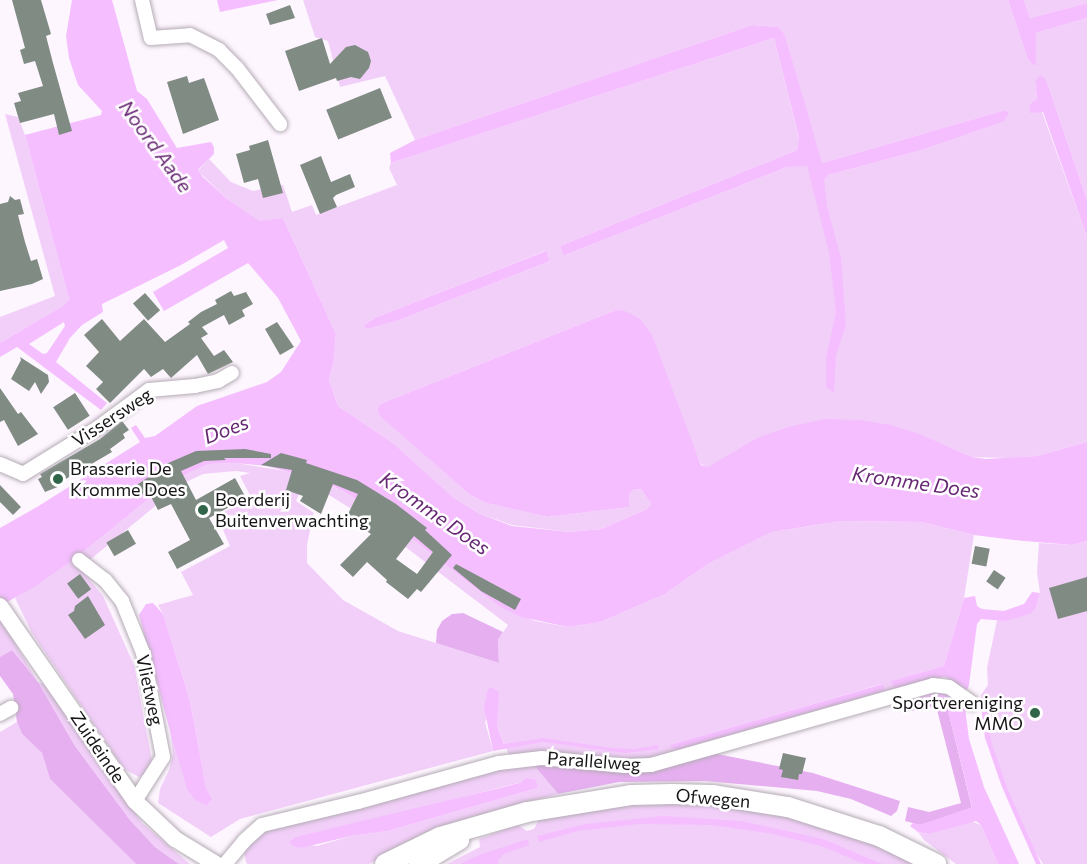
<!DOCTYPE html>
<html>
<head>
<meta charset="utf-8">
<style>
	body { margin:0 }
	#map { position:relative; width:1087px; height:864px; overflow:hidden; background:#fef6ff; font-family:Commissioner,sans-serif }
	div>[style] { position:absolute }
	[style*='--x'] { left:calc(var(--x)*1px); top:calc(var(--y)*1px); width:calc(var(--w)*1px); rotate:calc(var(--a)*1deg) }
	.green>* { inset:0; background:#f2cff9 }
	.forest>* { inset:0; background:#e6b0f0 }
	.water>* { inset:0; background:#f5beff }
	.building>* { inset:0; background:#7f8b83; transform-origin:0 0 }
	.roads { filter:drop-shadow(0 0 2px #b4abb5) drop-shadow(0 0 2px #b4abb5) }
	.minor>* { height:14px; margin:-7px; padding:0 7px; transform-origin:7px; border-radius:7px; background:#fff }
	.tertiary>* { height:16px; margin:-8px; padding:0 8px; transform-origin:8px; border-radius:8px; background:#fff }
	.secondary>* { height:20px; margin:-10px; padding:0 10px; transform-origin:10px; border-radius:10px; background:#fff }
	.dots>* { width:16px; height:16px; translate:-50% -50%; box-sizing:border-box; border:3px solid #fff; border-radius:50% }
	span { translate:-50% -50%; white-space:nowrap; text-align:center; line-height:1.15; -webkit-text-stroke:5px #fff; paint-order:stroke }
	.street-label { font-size:18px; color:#181518 }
	.poi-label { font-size:18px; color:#181518 }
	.left { translate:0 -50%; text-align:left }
	.right { translate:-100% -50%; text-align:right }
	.water-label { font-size:20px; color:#672873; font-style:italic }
</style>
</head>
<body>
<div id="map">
	<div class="green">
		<div style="clip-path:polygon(evenodd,303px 0,1008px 0,1028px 60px,1033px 65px,1036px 64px,1036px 33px,1087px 18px,1087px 200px,1046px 79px,1035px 81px,1037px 99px,1030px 112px,1042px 112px,1087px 237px,1087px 442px,1037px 456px,1009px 458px,972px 457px,951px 448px,707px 467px,701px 464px,639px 318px,616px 310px,380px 404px,377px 410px,381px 416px,470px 495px,486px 503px,548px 517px,629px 507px,629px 495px,633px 490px,641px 489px,651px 504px,647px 509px,601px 529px,570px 532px,512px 525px,478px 513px,453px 497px,393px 443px,338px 406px,329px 380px,334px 360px,336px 334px,283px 218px,259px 222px,226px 198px,198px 171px,209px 159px,231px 182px,253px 191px,283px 185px,292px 212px,312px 205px,316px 215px,397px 185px,389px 168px,391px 163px,774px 38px,799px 139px,797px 150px,560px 246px,563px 256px,787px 167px,821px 163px,785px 35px,779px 27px,752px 25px,415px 140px,385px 76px,340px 87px,328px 41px,315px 37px,303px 0,1005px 110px,1003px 122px,922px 150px,828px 175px,822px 163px,1005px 110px,303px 0,545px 251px,550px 261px,402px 319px,364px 325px,377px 317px,545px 251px)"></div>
		<div style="clip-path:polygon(1024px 0,1087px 0,1087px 3px,1030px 18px)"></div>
		<div style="clip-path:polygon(5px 114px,18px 117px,25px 135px,69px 299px,64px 305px,0 343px,0 317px,55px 296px)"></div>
		<div style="clip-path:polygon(evenodd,236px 463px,291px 472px,341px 490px,376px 511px,497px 605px,535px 621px,568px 627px,601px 622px,665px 594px,708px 564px,772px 532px,843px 521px,921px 522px,974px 535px,964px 598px,944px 666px,892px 681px,894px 689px,885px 691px,882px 684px,671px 745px,681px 750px,670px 756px,637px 762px,535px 752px,509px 755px,497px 726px,497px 697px,485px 722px,493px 751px,240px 819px,211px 837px,158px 803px,160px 789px,169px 770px,173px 754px,170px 731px,179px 754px,212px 799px,206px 787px,190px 701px,163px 614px,158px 605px,193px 595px,181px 572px,230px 546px,217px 516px,251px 497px,240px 476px,250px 473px,236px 471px,203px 474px,182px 484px,80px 568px,103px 596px,134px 665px,152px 761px,148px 772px,139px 777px,124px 769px,32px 633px,15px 598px,82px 553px,171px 481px,209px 464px,236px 463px,303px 485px,321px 490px,374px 523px,508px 625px,498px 640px,499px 663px,398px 631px,343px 600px,307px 563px,307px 545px,310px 530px,308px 527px,314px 513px,296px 501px,303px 485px)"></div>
		<div style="clip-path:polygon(1087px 541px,1087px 864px,1043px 864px,1020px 828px,999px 778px,985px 730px,981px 695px,988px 685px,987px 668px,997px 620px,1006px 621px,1036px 608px,1040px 593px,1037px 572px,1039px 543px,1072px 545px)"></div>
		<div style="clip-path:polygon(0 618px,38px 682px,49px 686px,142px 823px,190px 864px,179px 864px,155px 847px,130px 820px,75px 746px,38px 682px,12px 650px,0 657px)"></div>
		<div style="clip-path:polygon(17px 722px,22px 734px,42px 753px,50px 779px,136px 864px,0 864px,0 732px)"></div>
		<div style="clip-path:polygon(evenodd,533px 764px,558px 794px,480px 815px,415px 841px,369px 864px,247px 864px,246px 862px,244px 851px,271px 826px,504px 768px,533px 764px,522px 782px,538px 788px,388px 831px,351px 836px,317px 846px,290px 842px,295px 837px,389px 816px,522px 782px)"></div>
		<div style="clip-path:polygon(688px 801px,784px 812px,848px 831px,915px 864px,447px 864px,480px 847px,479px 839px,518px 825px,527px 831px,534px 829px,540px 818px,629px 803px)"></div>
		<div style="clip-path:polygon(970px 821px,981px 825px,998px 864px,956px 864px,924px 840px,918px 832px,929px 834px)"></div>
	</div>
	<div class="forest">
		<div style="clip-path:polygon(463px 613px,503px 632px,498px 640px,499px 663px,436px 643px,437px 630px,442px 621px,452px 614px)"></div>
		<div style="clip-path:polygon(12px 650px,38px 682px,75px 746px,130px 820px,155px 847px,179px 864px,136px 864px,50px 779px,42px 753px,22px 734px,17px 722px,13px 694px,0 676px,0 657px)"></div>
		<div style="clip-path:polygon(941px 697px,945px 698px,972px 808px,920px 825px,905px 821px,908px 807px,929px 812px,961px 803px,936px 706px,906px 712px,906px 706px)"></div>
		<div style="clip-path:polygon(712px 753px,813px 773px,900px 801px,897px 811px,891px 816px,851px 799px,817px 791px,705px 781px,619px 782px,558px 794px,533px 764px,556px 763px,626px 771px)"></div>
	</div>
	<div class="water">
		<div style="clip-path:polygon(evenodd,72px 0,112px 0,137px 91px,147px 99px,177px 148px,211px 142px,214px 147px,214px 154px,198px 170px,203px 177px,226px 198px,259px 221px,283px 218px,336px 334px,334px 360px,329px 380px,338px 406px,393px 443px,453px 497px,478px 513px,512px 526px,570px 532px,601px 529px,647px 509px,651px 504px,641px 489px,633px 490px,629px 495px,629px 507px,548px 517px,486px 503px,470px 495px,380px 416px,377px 410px,380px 404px,616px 310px,625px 311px,639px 318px,652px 335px,701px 465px,708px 467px,757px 438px,788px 427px,825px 419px,860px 420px,891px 425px,919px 434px,972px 457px,986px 459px,1037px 456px,1087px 442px,1087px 541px,1072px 545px,1014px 540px,974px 535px,921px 522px,843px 521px,810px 526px,772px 532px,708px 564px,665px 594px,601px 622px,568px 627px,521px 617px,497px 605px,376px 511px,341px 490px,312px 478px,266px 466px,236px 463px,209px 464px,171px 481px,82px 553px,36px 586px,0 606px,0 528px,37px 507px,140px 442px,131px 428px,136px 425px,145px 438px,155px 436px,197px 406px,267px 382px,281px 372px,301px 341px,278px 298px,248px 263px,164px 311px,153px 292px,228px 248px,224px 240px,181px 265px,102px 304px,103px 312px,82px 325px,70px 338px,56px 362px,107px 403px,101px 410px,17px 347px,0 357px,0 343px,64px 305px,69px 299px,25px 135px,101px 115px,102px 111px,78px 85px,69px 58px,66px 36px,72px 0,64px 322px,65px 326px,47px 353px,43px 354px,29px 344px,64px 322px)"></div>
		<div style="clip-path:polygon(217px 0,278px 0,220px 12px)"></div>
		<div style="clip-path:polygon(1008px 0,1024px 0,1030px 18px,1087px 3px,1087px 18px,1036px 33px,1036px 65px,1033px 65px,1028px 60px)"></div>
		<div style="clip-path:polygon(752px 25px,779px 27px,785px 35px,822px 163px,1005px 110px,1009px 113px,1003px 122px,922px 150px,828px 175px,824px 179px,827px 206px,841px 258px,846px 324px,836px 356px,834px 393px,826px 387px,826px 358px,836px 312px,829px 253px,807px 166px,787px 167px,563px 256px,560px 246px,797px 150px,799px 138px,774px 38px,391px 163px,390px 153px,415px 140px)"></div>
		<div style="clip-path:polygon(1040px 75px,1046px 79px,1087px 200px,1087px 237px,1043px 112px,1030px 113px,1030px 104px,1037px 99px,1035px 81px)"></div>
		<div style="clip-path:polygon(546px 251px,550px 261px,402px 319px,366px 329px,364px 325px,377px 317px)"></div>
		<div style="clip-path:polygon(1032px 592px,1040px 593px,1036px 608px,1030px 614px,1006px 621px,981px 619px,977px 624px,969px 685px,962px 704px,965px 708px,969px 739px,984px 787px,1019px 864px,998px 864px,981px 825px,976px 821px,929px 834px,918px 832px,910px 826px,913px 823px,920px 825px,972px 807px,945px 698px,941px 697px,906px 706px,904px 702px,929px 694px,945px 693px,954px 684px,948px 678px,943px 677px,894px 689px,891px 681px,944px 666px,964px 598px,975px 596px,977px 606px,982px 609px,1004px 611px,1024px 604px)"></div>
		<div style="clip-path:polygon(153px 603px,163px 614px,190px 701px,206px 787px,212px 799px,207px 805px,195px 800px,187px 789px,170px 731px,139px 615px,146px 604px)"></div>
		<div style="clip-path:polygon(883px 684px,885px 691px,681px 750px,672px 748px,670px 745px)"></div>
		<div style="clip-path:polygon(491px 687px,499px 692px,497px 726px,504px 744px,543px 738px,611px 748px,635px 749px,658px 745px,658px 749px,625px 753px,543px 742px,493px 751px,484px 707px,488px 689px)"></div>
		<div style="clip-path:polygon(985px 696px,991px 741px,1008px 790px,1041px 864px,1036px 864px,1002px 787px,985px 738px,980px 698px)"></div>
		<div style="clip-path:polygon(526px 778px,536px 780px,538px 788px,388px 831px,351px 836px,301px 848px,293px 846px,289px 842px,295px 837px,504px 787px,522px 782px)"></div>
		<div style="clip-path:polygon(663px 816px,741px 821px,823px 839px,882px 864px,864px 864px,821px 846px,768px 833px,711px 825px,640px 824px,578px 831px,539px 842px,537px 836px,586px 824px)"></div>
		<div style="clip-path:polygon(528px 839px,529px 845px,504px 854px,498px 860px,498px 864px,460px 864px,479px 855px)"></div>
	</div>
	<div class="building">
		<div style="clip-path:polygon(12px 0,41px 0,51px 34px,46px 36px,53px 63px,72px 131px,59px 135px,54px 114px,20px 123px,14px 103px,21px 101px,18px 93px,43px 86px,35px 61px,24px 64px,20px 50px,25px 48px)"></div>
		<div style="clip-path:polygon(290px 5px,295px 18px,270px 25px,266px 14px)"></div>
		<div style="clip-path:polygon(322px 38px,330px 64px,346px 47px,355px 45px,368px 52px,371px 61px,369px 68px,360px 79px,351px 77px,337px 81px,336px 78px,299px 91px,285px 51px)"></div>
		<div style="clip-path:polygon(187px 76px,189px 83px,204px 78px,219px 120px,183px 134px,167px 82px)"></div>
		<div style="left:380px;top:88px;width:32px;height:58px;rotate:68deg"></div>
		<div style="clip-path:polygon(268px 140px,283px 193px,263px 198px,258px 179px,244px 183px,236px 154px,250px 150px,249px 146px)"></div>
		<div style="clip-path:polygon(321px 156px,331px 182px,350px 174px,355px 187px,336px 195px,333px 198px,337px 207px,320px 214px,300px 165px)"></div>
		<div style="clip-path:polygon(10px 196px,15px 200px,20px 199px,24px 214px,18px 215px,25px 242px,31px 261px,37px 259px,43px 279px,32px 284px,0 291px,0 204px,8px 202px)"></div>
		<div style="clip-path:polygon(231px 291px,234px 296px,246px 292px,253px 304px,242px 310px,245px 316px,229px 325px,224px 315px,202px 327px,208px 334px,201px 338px,214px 356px,224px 350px,233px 362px,208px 374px,197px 355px,171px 378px,163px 369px,151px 377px,144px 369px,110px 403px,96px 389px,103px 382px,86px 366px,99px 352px,84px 335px,102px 319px,120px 341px,144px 319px,165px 342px,190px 324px,188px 322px,201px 312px,217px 304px,215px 300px)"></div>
		<div style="left:145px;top:293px;width:23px;height:16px;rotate:49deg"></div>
		<div style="clip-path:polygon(277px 322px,294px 347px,280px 355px,265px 329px)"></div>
		<div style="clip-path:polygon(20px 357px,48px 375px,49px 382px,41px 394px,35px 382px,29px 391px,11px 379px,21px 360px)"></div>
		<div style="clip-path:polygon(0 388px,18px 414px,21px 412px,38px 434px,18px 446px,4px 420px,0 422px)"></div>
		<div style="left:75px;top:393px;width:27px;height:26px;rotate:57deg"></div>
		<div style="clip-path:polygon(122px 421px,129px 430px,123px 434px,125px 438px,110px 449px,112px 452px,59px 483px,60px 486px,45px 492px,38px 479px,42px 477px,40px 474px,100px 439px)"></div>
		<div style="clip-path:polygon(245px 449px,271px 454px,271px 458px,224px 458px,226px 460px,204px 461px,181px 471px,196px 500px,235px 478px,246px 498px,209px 518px,224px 544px,177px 569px,168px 552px,190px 540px,171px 504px,158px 510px,148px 491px,139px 496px,134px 487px,160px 469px,159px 467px,196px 451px)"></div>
		<div style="clip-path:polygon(evenodd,281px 453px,307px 460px,306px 463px,357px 480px,396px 504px,427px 528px,425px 530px,452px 555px,421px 592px,417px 589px,408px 599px,386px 582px,387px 580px,367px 562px,353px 577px,340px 565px,371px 534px,365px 530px,367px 527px,347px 516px,358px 494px,333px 484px,321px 514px,300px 501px,303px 496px,286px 490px,292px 470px,261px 465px,281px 453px,414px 536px,433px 552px,417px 574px,396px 559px,414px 536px)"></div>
		<div style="clip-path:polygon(0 485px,21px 507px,13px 515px,0 502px)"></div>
		<div style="left:128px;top:530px;width:16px;height:25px;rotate:60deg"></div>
		<div style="left:975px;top:546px;width:15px;height:18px;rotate:11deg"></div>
		<div style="clip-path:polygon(456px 564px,521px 599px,515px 610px,481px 591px,453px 568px)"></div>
		<div style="left:994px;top:570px;width:14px;height:14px;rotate:34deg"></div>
		<div style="left:80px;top:574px;width:19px;height:16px;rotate:54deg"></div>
		<div style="clip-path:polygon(1087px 577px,1087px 611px,1058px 619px,1049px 588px)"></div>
		<div style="clip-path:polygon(88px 596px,105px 625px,85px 639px,68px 615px,74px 611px,75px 606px)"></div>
		<div style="clip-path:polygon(783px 753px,806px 758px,802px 774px,799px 774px,798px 780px,781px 777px,783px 770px,779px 769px)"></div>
	</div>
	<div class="roads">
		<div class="minor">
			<div style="--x:142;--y:0;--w:39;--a:77"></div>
			<div style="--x:151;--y:38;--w:39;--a:-4"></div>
			<div style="--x:190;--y:35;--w:33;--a:27"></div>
			<div style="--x:219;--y:50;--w:25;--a:45"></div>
			<div style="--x:237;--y:68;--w:71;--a:52.5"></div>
			<div style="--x:0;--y:464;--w:25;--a:23"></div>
			<div style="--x:23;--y:474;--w:89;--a:-31.7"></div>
			<div style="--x:99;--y:427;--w:62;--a:-36.5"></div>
			<div style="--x:149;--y:390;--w:46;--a:-5"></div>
			<div style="--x:195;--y:386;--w:24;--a:-12"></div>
			<div style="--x:218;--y:381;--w:16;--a:-30"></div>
			<div style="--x:79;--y:560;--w:33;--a:38"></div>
			<div style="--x:105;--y:580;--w:27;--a:51"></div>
			<div style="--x:122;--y:601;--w:56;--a:68"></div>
			<div style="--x:143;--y:653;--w:106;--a:79.1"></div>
			<div style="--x:163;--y:757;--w:52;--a:122.5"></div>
			<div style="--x:0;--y:714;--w:13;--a:-29"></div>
			<div style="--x:225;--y:864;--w:30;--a:-50"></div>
			<div style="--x:244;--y:841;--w:24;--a:-42"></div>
			<div style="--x:262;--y:825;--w:99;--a:-13.5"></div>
			<div style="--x:358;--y:802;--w:146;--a:-15.5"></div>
			<div style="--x:499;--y:763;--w:43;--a:-6.6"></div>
			<div style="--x:542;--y:758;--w:83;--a:5.5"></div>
			<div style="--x:625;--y:766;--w:26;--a:-2"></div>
			<div style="--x:651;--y:765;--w:293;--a:-15.8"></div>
			<div style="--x:933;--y:685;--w:16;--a:7"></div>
			<div style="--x:949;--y:687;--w:28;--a:35"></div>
		</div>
		<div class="tertiary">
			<div style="--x:0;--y:606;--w:237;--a:55.3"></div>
			<div style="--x:135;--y:801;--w:55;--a:43.5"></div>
			<div style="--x:175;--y:839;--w:48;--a:31.4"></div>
		</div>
		<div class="secondary">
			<div style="--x:385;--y:864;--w:61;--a:-26.1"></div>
			<div style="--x:440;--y:837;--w:91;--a:-16"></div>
			<div style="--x:527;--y:812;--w:105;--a:-9.3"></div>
			<div style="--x:631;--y:795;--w:41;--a:-1.4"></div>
			<div style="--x:672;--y:794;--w:40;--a:1.4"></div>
			<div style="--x:712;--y:795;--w:77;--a:9"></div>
			<div style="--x:788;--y:807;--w:96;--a:17.7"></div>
			<div style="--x:879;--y:836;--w:64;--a:26.2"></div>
			<div style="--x:419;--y:864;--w:47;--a:-31"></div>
		</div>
	</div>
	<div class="dots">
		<div style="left:58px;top:479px;background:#31654a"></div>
		<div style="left:203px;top:510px;background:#31654a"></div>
		<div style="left:1035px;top:713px;background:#31654a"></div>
	</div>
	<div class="street-label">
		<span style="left:112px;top:417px;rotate:-33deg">Vissersweg</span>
		<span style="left:150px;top:690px;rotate:78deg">Vlietweg</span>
		<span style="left:98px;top:747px;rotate:56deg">Zuideinde</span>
		<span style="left:594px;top:761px;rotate:4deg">Parallelweg</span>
		<span style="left:713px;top:798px;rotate:5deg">Ofwegen</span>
	</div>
	<div class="poi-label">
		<span class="left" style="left:70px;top:479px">Brasserie De<br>Kromme Does</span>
		<span class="left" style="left:215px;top:510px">Boerderij<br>Buitenverwachting</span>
		<span class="right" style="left:1023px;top:713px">Sportvereniging<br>MMO</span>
	</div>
	<div class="water-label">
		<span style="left:156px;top:146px;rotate:54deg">Noord Aade</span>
		<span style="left:226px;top:429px;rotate:-21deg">Does</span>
		<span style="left:916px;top:482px;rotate:8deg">Kromme Does</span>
		<span style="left:435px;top:513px;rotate:35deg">Kromme Does</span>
	</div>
</div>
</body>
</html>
